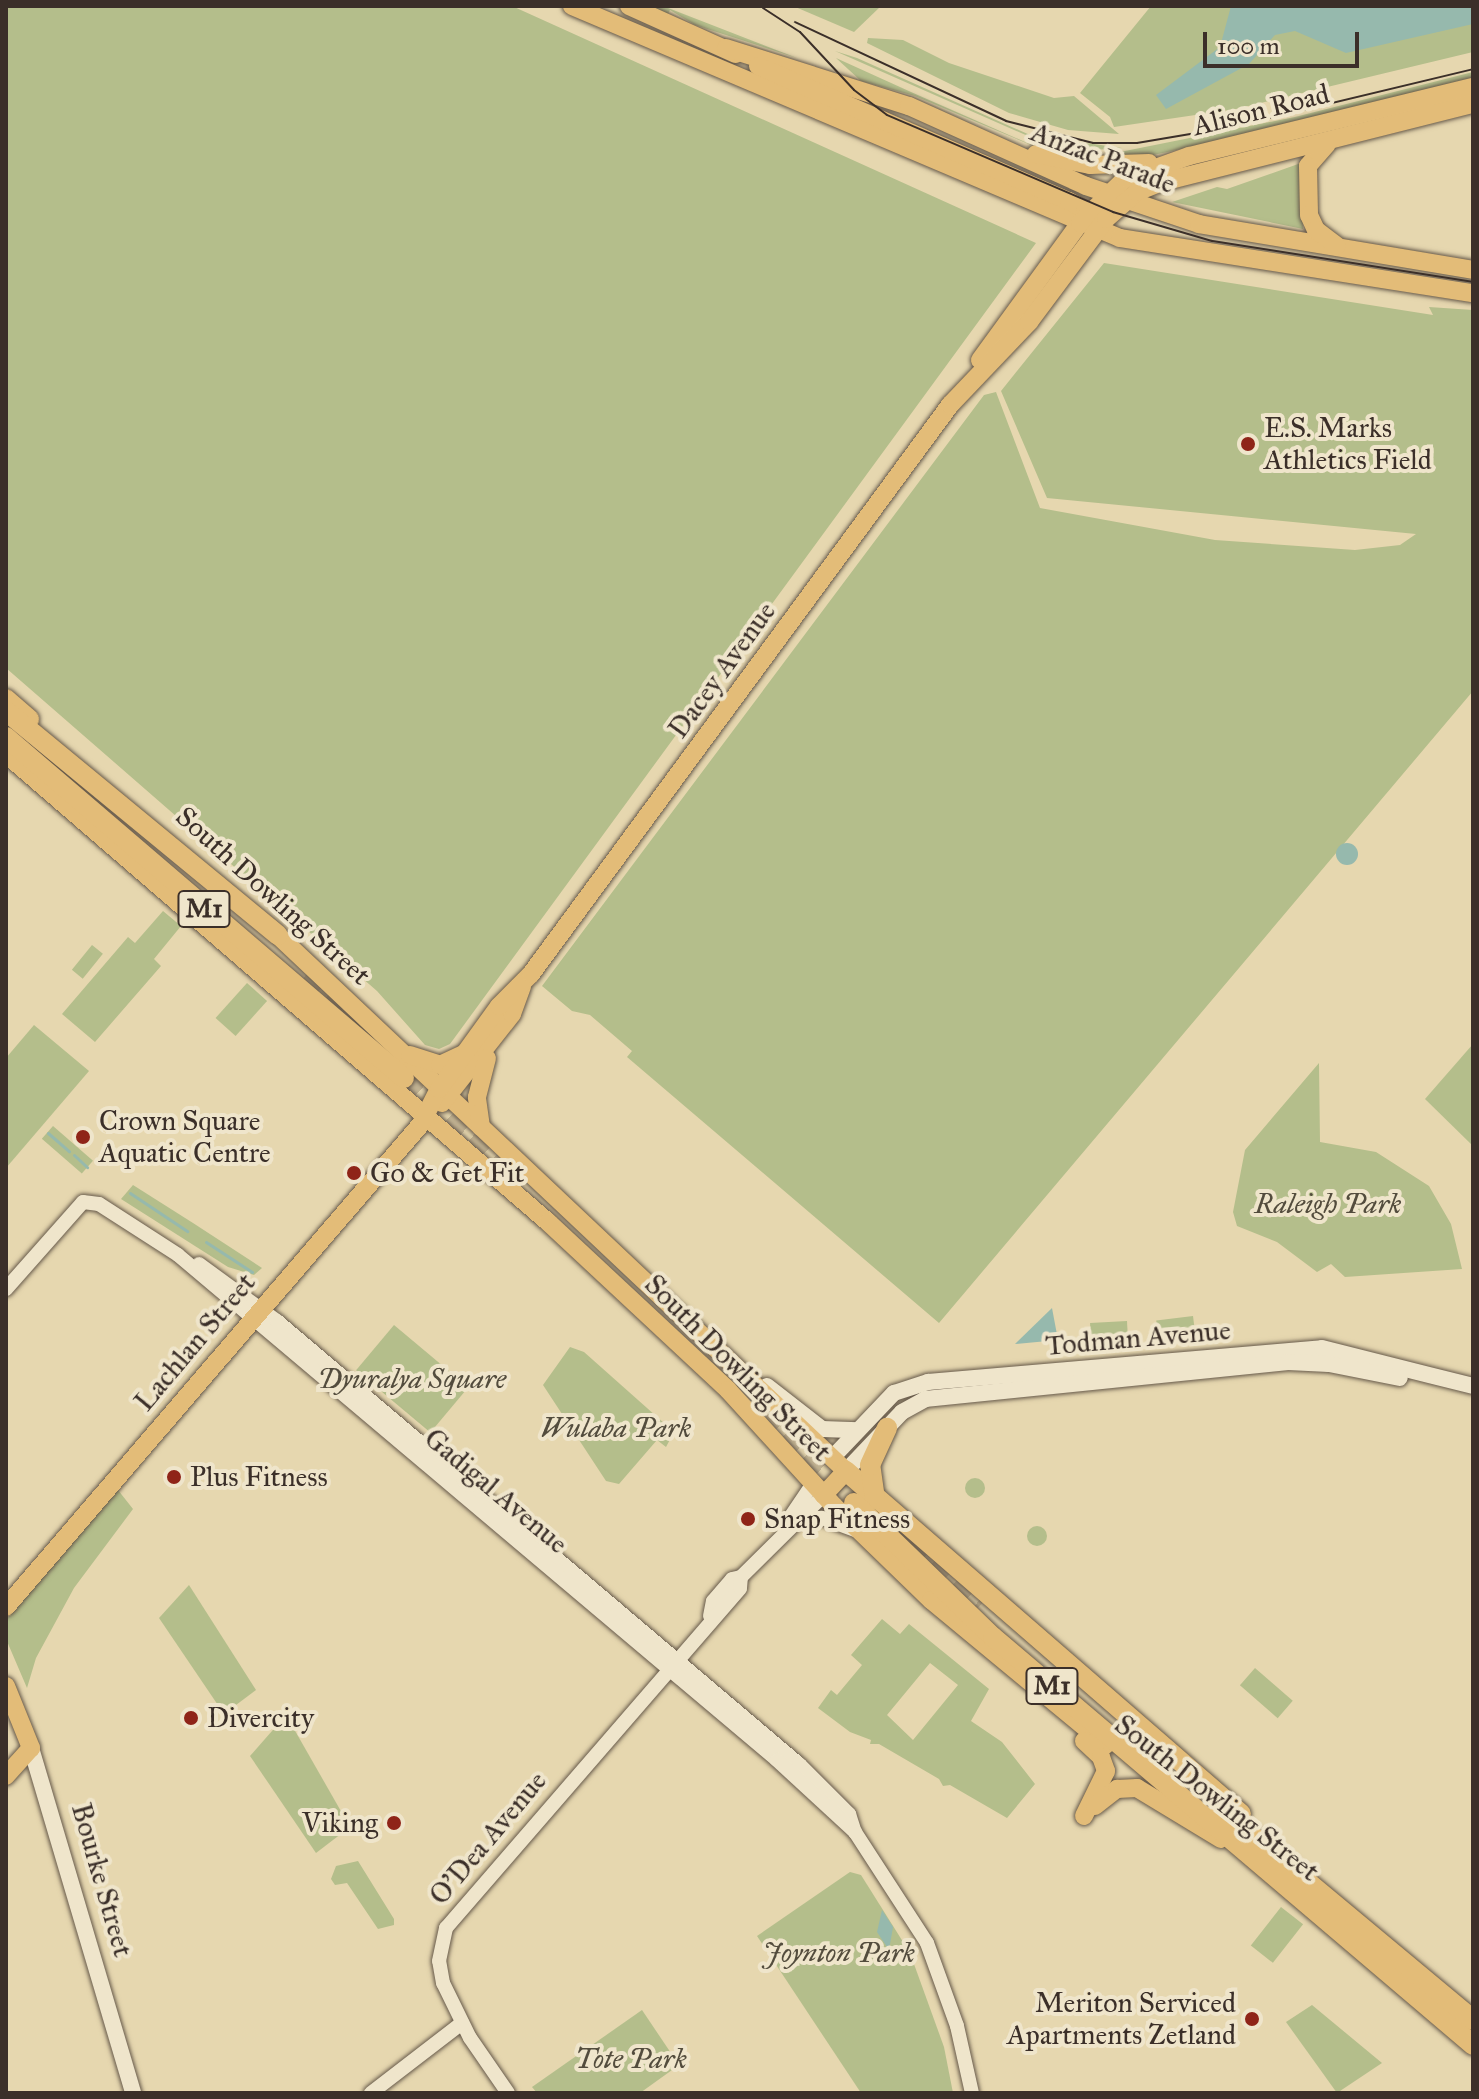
<!DOCTYPE html>
<html>
<head>
<meta charset="utf-8">
<style>
	body { margin:0 }
	#map { position:relative; width:1479px; height:2099px; overflow:hidden; background:#e6d7af; font-family:"IM FELL Great Primer",serif }
	div>[style] { position:absolute }
	[style*='--x'] { left:calc(var(--x)*1px); top:calc(var(--y)*1px); width:calc(var(--w)*1px); rotate:calc(var(--a)*1deg) }
	.green>* { inset:0; background:#b4be8b; transform-origin:0 0 }
	.round { border-radius:50% }
	.water>* { inset:0; background:#96b9ad }
	.stream>* { height:3px; margin:-1.5px; padding:0 1.5px; transform-origin:1.5px; border-radius:1.5px; background:#96b9ad }
	.motorway-tunnel>* { height:20px; margin-top:-10px; transform-origin:0; background:repeating-linear-gradient(90deg,#c4b594 0 20px,transparent 0 30px) }
	.roads { filter:drop-shadow(0 0 2px #66594a) drop-shadow(0 0 2px #66594a) }
	.tertiary>* { height:14px; margin:-7px; padding:0 7px; transform-origin:7px; border-radius:7px; background:#efe5cb }
	.secondary>* { height:16px; margin:-8px; padding:0 8px; transform-origin:8px; border-radius:8px; background:#efe5cb }
	.primary>* { height:18px; margin:-9px; padding:0 9px; transform-origin:9px; border-radius:9px; background:#e3bc78 }
	.motorway>* { height:20px; margin:-10px; padding:0 10px; transform-origin:10px; border-radius:10px; background:#e3bc78 }
	.tram>* { height:2px; margin:-1px; padding:0 1px; transform-origin:1px; border-radius:1px; background:#3b2f29 }
	.dots>* { width:22px; height:22px; translate:-50% -50%; box-sizing:border-box; border:4px solid #efe5cb; border-radius:50% }
	span { translate:-50% -50%; white-space:nowrap; text-align:center; line-height:1.15; -webkit-text-stroke:8px #efe5cb; paint-order:stroke }
	.shield-label span { padding:2px 6px; background:#efe5cb; border:2px solid; border-radius:6px; -webkit-text-stroke-width:0 }
	.shield-label { font-size:26px; color:#3b2f29; font-weight:700 }
	.street-label { font-size:28px; color:#3b2f29 }
	.poi-label { font-size:28px; color:#3b2f29 }
	.left { translate:0 -50%; text-align:left }
	.right { translate:-100% -50%; text-align:right }
	.park-label { font-size:28px; color:#534c3d; font-style:italic }
	.frame { position:absolute; inset:0; border:8px solid #3b2f29; pointer-events:none }
	.scale { position:absolute; left:1203px; top:32px; width:156px; height:36px; box-sizing:border-box; border:4px solid #3b2f29; border-top:0; padding-left:10px; font-size:24px; line-height:28px; white-space:nowrap; color:#3b2f29; -webkit-text-stroke:6px #efe5cb; paint-order:stroke }
</style>
</head>
<body>
<div id="map">
	<div class="green">
		<div style="clip-path:polygon(6px 6px,512px 6px,1036px 243px,450px 1044px,439px 1049px,425px 1045px,377px 991px,6px 668px)"></div>
		<div style="clip-path:polygon(648px 6px,663px 6px,797px 58px,695px 25px,670px 10px,668px 14px)"></div>
		<div style="clip-path:polygon(793px 6px,881px 6px,854px 32px)"></div>
		<div style="clip-path:polygon(1151px 6px,1473px 6px,1473px 52px,1236px 109px,1114px 127px,1110px 117px,1080px 93px)"></div>
		<div style="clip-path:polygon(868px 38px,903px 40px,949px 63px,1054px 98px,1074px 96px,1119px 134px,1068px 130px,1009px 113px,867px 43px)"></div>
		<div style="clip-path:polygon(835px 51px,857px 58px,1030px 135px,1122px 148px,1080px 151px,1037px 140px)"></div>
		<div style="clip-path:polygon(836px 58px,911px 92px,1050px 153px,915px 96px,861px 81px)"></div>
		<div style="clip-path:polygon(1473px 72px,1473px 80px,1237px 137px,1144px 157px,1095px 157px,1295px 117px)"></div>
		<div style="clip-path:polygon(1301px 163px,1303px 229px,1172px 202px,1217px 187px,1227px 189px)"></div>
		<div style="clip-path:polygon(1104px 263px,1433px 315px,1429px 307px,1473px 310px,1473px 691px,939px 1323px,627px 1057px,632px 1051px,590px 1015px,572px 1011px,542px 986px,984px 395px,996px 392px,1040px 508px,1215px 540px,1355px 550px,1400px 545px,1416px 534px,1047px 498px,1001px 391px)"></div>
		<div style="clip-path:polygon(163px 911px,181px 926px,154px 959px,161px 966px,95px 1042px,62px 1014px,128px 937px,135px 943px)"></div>
		<div style="left:92px;top:945px;width:14px;height:32px;rotate:39deg"></div>
		<div style="left:247px;top:983px;width:27px;height:47px;rotate:42deg"></div>
		<div style="clip-path:polygon(34px 1025px,89px 1071px,6px 1168px,6px 1058px)"></div>
		<div style="clip-path:polygon(1473px 1044px,1473px 1146px,1425px 1099px)"></div>
		<div style="clip-path:polygon(1319px 1063px,1320px 1142px,1376px 1152px,1429px 1186px,1451px 1224px,1462px 1269px,1345px 1277px,1331px 1264px,1317px 1272px,1277px 1242px,1237px 1226px,1233px 1212px,1245px 1150px)"></div>
		<div style="left:53px;top:1126px;width:53px;height:17px;rotate:41deg"></div>
		<div style="clip-path:polygon(133px 1185px,193px 1223px,262px 1268px,254px 1275px,228px 1267px,121px 1199px)"></div>
		<div style="left:1193px;top:1316px;width:17px;height:37px;rotate:83deg"></div>
		<div style="left:1127px;top:1321px;width:17px;height:37px;rotate:87deg"></div>
		<div style="left:394px;top:1325px;width:97px;height:59px;rotate:40deg"></div>
		<div style="clip-path:polygon(570px 1347px,584px 1352px,674px 1432px,666px 1447px,657px 1440px,619px 1484px,606px 1481px,543px 1385px)"></div>
		<div class="round" style="left:965px;top:1478px;width:20px;height:20px"></div>
		<div style="clip-path:polygon(118px 1490px,133px 1509px,74px 1588px,36px 1658px,27px 1688px,6px 1639px,6px 1620px)"></div>
		<div class="round" style="left:1027px;top:1526px;width:20px;height:20px"></div>
		<div style="clip-path:polygon(189px 1585px,256px 1690px,224px 1714px,159px 1618px)"></div>
		<div style="clip-path:polygon(evenodd,882px 1619px,900px 1634px,909px 1624px,989px 1689px,971px 1721px,1002px 1742px,1035px 1784px,1007px 1818px,950px 1785px,943px 1786px,939px 1779px,879px 1744px,870px 1744px,871px 1740px,850px 1732px,818px 1708px,831px 1690px,837px 1695px,862px 1665px,851px 1655px,882px 1619px,930px 1663px,958px 1685px,913px 1740px,887px 1715px,930px 1663px)"></div>
		<div style="left:1255px;top:1668px;width:50px;height:23px;rotate:41deg"></div>
		<div style="clip-path:polygon(286px 1715px,350px 1827px,316px 1853px,250px 1756px)"></div>
		<div style="clip-path:polygon(358px 1861px,394px 1919px,394px 1925px,378px 1929px,347px 1883px,335px 1885px,331px 1879px,336px 1866px)"></div>
		<div style="clip-path:polygon(850px 1872px,861px 1875px,910px 1953px,944px 2047px,953px 2093px,861px 2093px,757px 1936px)"></div>
		<div style="left:1281px;top:1907px;width:28px;height:49px;rotate:38deg"></div>
		<div style="clip-path:polygon(1312px 2005px,1382px 2063px,1337px 2093px,1286px 2022px)"></div>
		<div style="clip-path:polygon(642px 2010px,679px 2065px,640px 2093px,537px 2093px,532px 2087px)"></div>
	</div>
	<div class="water">
		<div style="clip-path:polygon(1231px 6px,1473px 6px,1473px 24px,1346px 53px,1295px 31px,1275px 35px,1249px 64px,1166px 109px,1156px 95px,1220px 47px)"></div>
		<div class="round" style="left:1336px;top:843px;width:22px;height:22px"></div>
		<div style="clip-path:polygon(1052px 1308px,1058px 1340px,1015px 1344px)"></div>
		<div style="clip-path:polygon(882px 1910px,893px 1927px,889px 1950px,877px 1932px)"></div>
	</div>
	<div class="stream">
		<div style="--x:48;--y:1133;--w:28;--a:41"></div>
		<div style="--x:74;--y:1155;--w:18;--a:43"></div>
		<div style="--x:130;--y:1193;--w:69;--a:33.7"></div>
		<div style="--x:206;--y:1242;--w:55;--a:33.1"></div>
	</div>
	<div class="motorway-tunnel">
		<div style="--x:305;--y:976;--w:96;--a:41.6"></div>
		<div style="--x:404;--y:1078;--w:151;--a:43.4"></div>
		<div style="--x:761;--y:1416;--w:127;--a:43.1"></div>
		<div style="--x:867;--y:1501;--w:154;--a:43.4"></div>
	</div>
	<div class="roads">
		<div class="tertiary">
			<div style="--x:199;--y:1264;--w:97;--a:36.2"></div>
			<div style="--x:277;--y:1321;--w:685;--a:40.32"></div>
			<div style="--x:799;--y:1764;--w:71;--a:45"></div>
			<div style="--x:849;--y:1814;--w:19;--a:72"></div>
			<div style="--x:6;--y:1289;--w:116;--a:-48.5"></div>
			<div style="--x:83;--y:1202;--w:16;--a:7"></div>
			<div style="--x:99;--y:1204;--w:94;--a:32.8"></div>
			<div style="--x:178;--y:1255;--w:783;--a:40.13"></div>
			<div style="--x:777;--y:1760;--w:106;--a:42.7"></div>
			<div style="--x:855;--y:1832;--w:132;--a:57"></div>
			<div style="--x:927;--y:1943;--w:88;--a:70.1"></div>
			<div style="--x:957;--y:2026;--w:69;--a:77.4"></div>
			<div style="--x:789;--y:1519;--w:45;--a:-56"></div>
			<div style="--x:797;--y:1520;--w:25;--a:-5"></div>
			<div style="--x:822;--y:1518;--w:37;--a:20"></div>
			<div style="--x:710;--y:1616;--w:15;--a:-79"></div>
			<div style="--x:713;--y:1601;--w:29;--a:-49"></div>
			<div style="--x:732;--y:1579;--w:9;--a:-13"></div>
			<div style="--x:741;--y:1577;--w:117;--a:-44.7"></div>
			<div style="--x:371;--y:2093;--w:115;--a:-37.6"></div>
			<div style="--x:508;--y:2093;--w:67;--a:-124.6"></div>
			<div style="--x:470;--y:2038;--w:61;--a:-116.1"></div>
			<div style="--x:443;--y:1983;--w:22;--a:-100"></div>
			<div style="--x:439;--y:1961;--w:34;--a:-78"></div>
			<div style="--x:446;--y:1928;--w:449;--a:-49.1"></div>
			<div style="--x:740;--y:1588;--w:11;--a:-85"></div>
		</div>
		<div class="secondary">
			<div style="--x:767;--y:1386;--w:70;--a:38"></div>
			<div style="--x:822;--y:1429;--w:36;--a:2"></div>
			<div style="--x:832;--y:1458;--w:90;--a:-46.4"></div>
			<div style="--x:894;--y:1393;--w:36;--a:-18"></div>
			<div style="--x:928;--y:1382;--w:395;--a:-4.9"></div>
			<div style="--x:1322;--y:1348;--w:156;--a:14.1"></div>
			<div style="--x:846;--y:1471;--w:81;--a:-46.5"></div>
			<div style="--x:902;--y:1412;--w:26;--a:-29"></div>
			<div style="--x:925;--y:1399;--w:365;--a:-5.8"></div>
			<div style="--x:1288;--y:1362;--w:41;--a:2.8"></div>
			<div style="--x:1329;--y:1364;--w:72;--a:11.2"></div>
			<div style="--x:31;--y:1748;--w:360;--a:73.5"></div>
		</div>
		<div class="primary">
			<div style="--x:572;--y:6;--w:595;--a:22.95"></div>
			<div style="--x:1120;--y:238;--w:357;--a:8.9"></div>
			<div style="--x:629;--y:6;--w:117;--a:24.2"></div>
			<div style="--x:726;--y:48;--w:192;--a:17.6"></div>
			<div style="--x:909;--y:106;--w:194;--a:24.3"></div>
			<div style="--x:1086;--y:186;--w:119;--a:18.6"></div>
			<div style="--x:1199;--y:224;--w:278;--a:9.5"></div>
			<div style="--x:758;--y:66;--w:339;--a:23.5"></div>
			<div style="--x:1069;--y:201;--w:18;--a:29"></div>
			<div style="--x:1085;--y:210;--w:17;--a:57"></div>
			<div style="--x:1327;--y:144;--w:29;--a:131"></div>
			<div style="--x:1308;--y:166;--w:49;--a:88.8"></div>
			<div style="--x:1309;--y:215;--w:17;--a:65"></div>
			<div style="--x:1316;--y:230;--w:26;--a:37"></div>
			<div style="--x:1036;--y:154;--w:55;--a:11.5"></div>
			<div style="--x:1090;--y:165;--w:59;--a:-1.9"></div>
			<div style="--x:980;--y:360;--w:170;--a:-53.9"></div>
			<div style="--x:1080;--y:223;--w:63;--a:-44.4"></div>
			<div style="--x:1125;--y:179;--w:68;--a:-19.8"></div>
			<div style="--x:1189;--y:156;--w:292;--a:-13.7"></div>
			<div style="--x:6;--y:698;--w:32;--a:41"></div>
			<div style="--x:6;--y:754;--w:716;--a:40.81"></div>
			<div style="--x:548;--y:1222;--w:246;--a:43"></div>
			<div style="--x:728;--y:1390;--w:157;--a:47.6"></div>
			<div style="--x:834;--y:1506;--w:135;--a:44.1"></div>
			<div style="--x:931;--y:1600;--w:227;--a:39.6"></div>
			<div style="--x:269;--y:927;--w:793;--a:43.31"></div>
			<div style="--x:846;--y:1471;--w:33;--a:133"></div>
			<div style="--x:410;--y:1055;--w:32;--a:18"></div>
			<div style="--x:440;--y:1065;--w:26;--a:-25"></div>
			<div style="--x:442;--y:1103;--w:113;--a:-51.8"></div>
			<div style="--x:512;--y:1014;--w:29;--a:-70"></div>
			<div style="--x:481;--y:1127;--w:30;--a:-98"></div>
			<div style="--x:477;--y:1097;--w:40;--a:-75.6"></div>
			<div style="--x:6;--y:1607;--w:637;--a:-49.33"></div>
			<div style="--x:421;--y:1124;--w:39;--a:-63"></div>
			<div style="--x:439;--y:1089;--w:102;--a:-54.1"></div>
			<div style="--x:499;--y:1006;--w:45;--a:-45"></div>
			<div style="--x:531;--y:974;--w:707;--a:-53.63"></div>
			<div style="--x:950;--y:405;--w:115;--a:-46.4"></div>
			<div style="--x:1029;--y:322;--w:129;--a:-53.2"></div>
			<div style="--x:1106;--y:219;--w:41;--a:-41.1"></div>
			<div style="--x:1137;--y:192;--w:27;--a:-22"></div>
			<div style="--x:1162;--y:182;--w:321;--a:-14.1"></div>
			<div style="--x:6;--y:1686;--w:67;--a:68"></div>
			<div style="--x:31;--y:1748;--w:38;--a:132"></div>
			<div style="--x:1084;--y:1741;--w:23;--a:43"></div>
			<div style="--x:1101;--y:1757;--w:15;--a:70"></div>
			<div style="--x:1106;--y:1771;--w:50;--a:116.1"></div>
			<div style="--x:1095;--y:1806;--w:28;--a:-38"></div>
			<div style="--x:1117;--y:1789;--w:20;--a:-3"></div>
			<div style="--x:1137;--y:1788;--w:98;--a:31.3"></div>
		</div>
		<div class="motorway">
			<div style="--x:6;--y:711;--w:352;--a:39.5"></div>
			<div style="--x:6;--y:737;--w:524;--a:40.59"></div>
			<div style="--x:846;--y:1471;--w:523;--a:40.97"></div>
			<div style="--x:875;--y:1499;--w:34;--a:-98"></div>
			<div style="--x:870;--y:1465;--w:41;--a:-65.3"></div>
			<div style="--x:854;--y:1503;--w:193;--a:44"></div>
			<div style="--x:993;--y:1637;--w:630;--a:40.36"></div>
			<div style="--x:1221;--y:1810;--w:328;--a:39.8"></div>
		</div>
	</div>
	<div class="tram">
		<div style="--x:763;--y:8;--w:44;--a:33"></div>
		<div style="--x:800;--y:32;--w:79;--a:47"></div>
		<div style="--x:854;--y:90;--w:41;--a:37.1"></div>
		<div style="--x:887;--y:115;--w:246;--a:23.2"></div>
		<div style="--x:1113;--y:212;--w:103;--a:16.3"></div>
		<div style="--x:1212;--y:241;--w:264;--a:8.9"></div>
		<div style="--x:795;--y:22;--w:233;--a:25.1"></div>
		<div style="--x:1006;--y:121;--w:90;--a:14.2"></div>
		<div style="--x:1093;--y:143;--w:44;--a:0"></div>
		<div style="--x:1137;--y:143;--w:96;--a:-9.6"></div>
		<div style="--x:1232;--y:127;--w:248;--a:-13.5"></div>
	</div>
	<div class="dots">
		<div style="left:1248px;top:444px;background:#8f2418"></div>
		<div style="left:83px;top:1137px;background:#8f2418"></div>
		<div style="left:354px;top:1173px;background:#8f2418"></div>
		<div style="left:174px;top:1477px;background:#8f2418"></div>
		<div style="left:748px;top:1519px;background:#8f2418"></div>
		<div style="left:191px;top:1718px;background:#8f2418"></div>
		<div style="left:394px;top:1823px;background:#8f2418"></div>
		<div style="left:1252px;top:2019px;background:#8f2418"></div>
	</div>
	<div class="shield-label">
		<span style="left:204px;top:909px">M1</span>
		<span style="left:1052px;top:1686px">M1</span>
	</div>
	<div class="street-label">
		<span style="left:1261px;top:110px;rotate:-14deg">Alison Road</span>
		<span style="left:1103px;top:158px;rotate:21deg">Anzac Parade</span>
		<span style="left:722px;top:670px;rotate:-54deg">Dacey Avenue</span>
		<span style="left:273px;top:896px;rotate:42deg">South Dowling Street</span>
		<span style="left:1138px;top:1338px;rotate:-5deg">Todman Avenue</span>
		<span style="left:195px;top:1342px;rotate:-50deg">Lachlan Street</span>
		<span style="left:738px;top:1368px;rotate:45deg">South Dowling Street</span>
		<span style="left:496px;top:1491px;rotate:40deg">Gadigal Avenue</span>
		<span style="left:1217px;top:1798px;rotate:38deg">South Dowling Street</span>
		<span style="left:488px;top:1838px;rotate:-50deg">O'Dea Avenue</span>
		<span style="left:102px;top:1880px;rotate:74deg">Bourke Street</span>
	</div>
	<div class="poi-label">
		<span class="left" style="left:1264px;top:444px">E.S. Marks<br>Athletics Field</span>
		<span class="left" style="left:99px;top:1137px">Crown Square<br>Aquatic Centre</span>
		<span class="left" style="left:370px;top:1173px">Go &amp; Get Fit</span>
		<span class="left" style="left:190px;top:1477px">Plus Fitness</span>
		<span class="left" style="left:764px;top:1519px">Snap Fitness</span>
		<span class="left" style="left:207px;top:1718px">Divercity</span>
		<span class="right" style="left:378px;top:1823px">Viking</span>
		<span class="right" style="left:1236px;top:2019px">Meriton Serviced<br>Apartments Zetland</span>
	</div>
	<div class="park-label">
		<span style="left:1328px;top:1204px">Raleigh Park</span>
		<span style="left:412px;top:1379px">Dyuralya Square</span>
		<span style="left:616px;top:1428px">Wulaba Park</span>
		<span style="left:839px;top:1953px">Joynton Park</span>
		<span style="left:631px;top:2059px">Tote Park</span>
	</div>
	<div class="frame"></div>
	<div class="scale">100 m</div>
</div>
</body>
</html>
